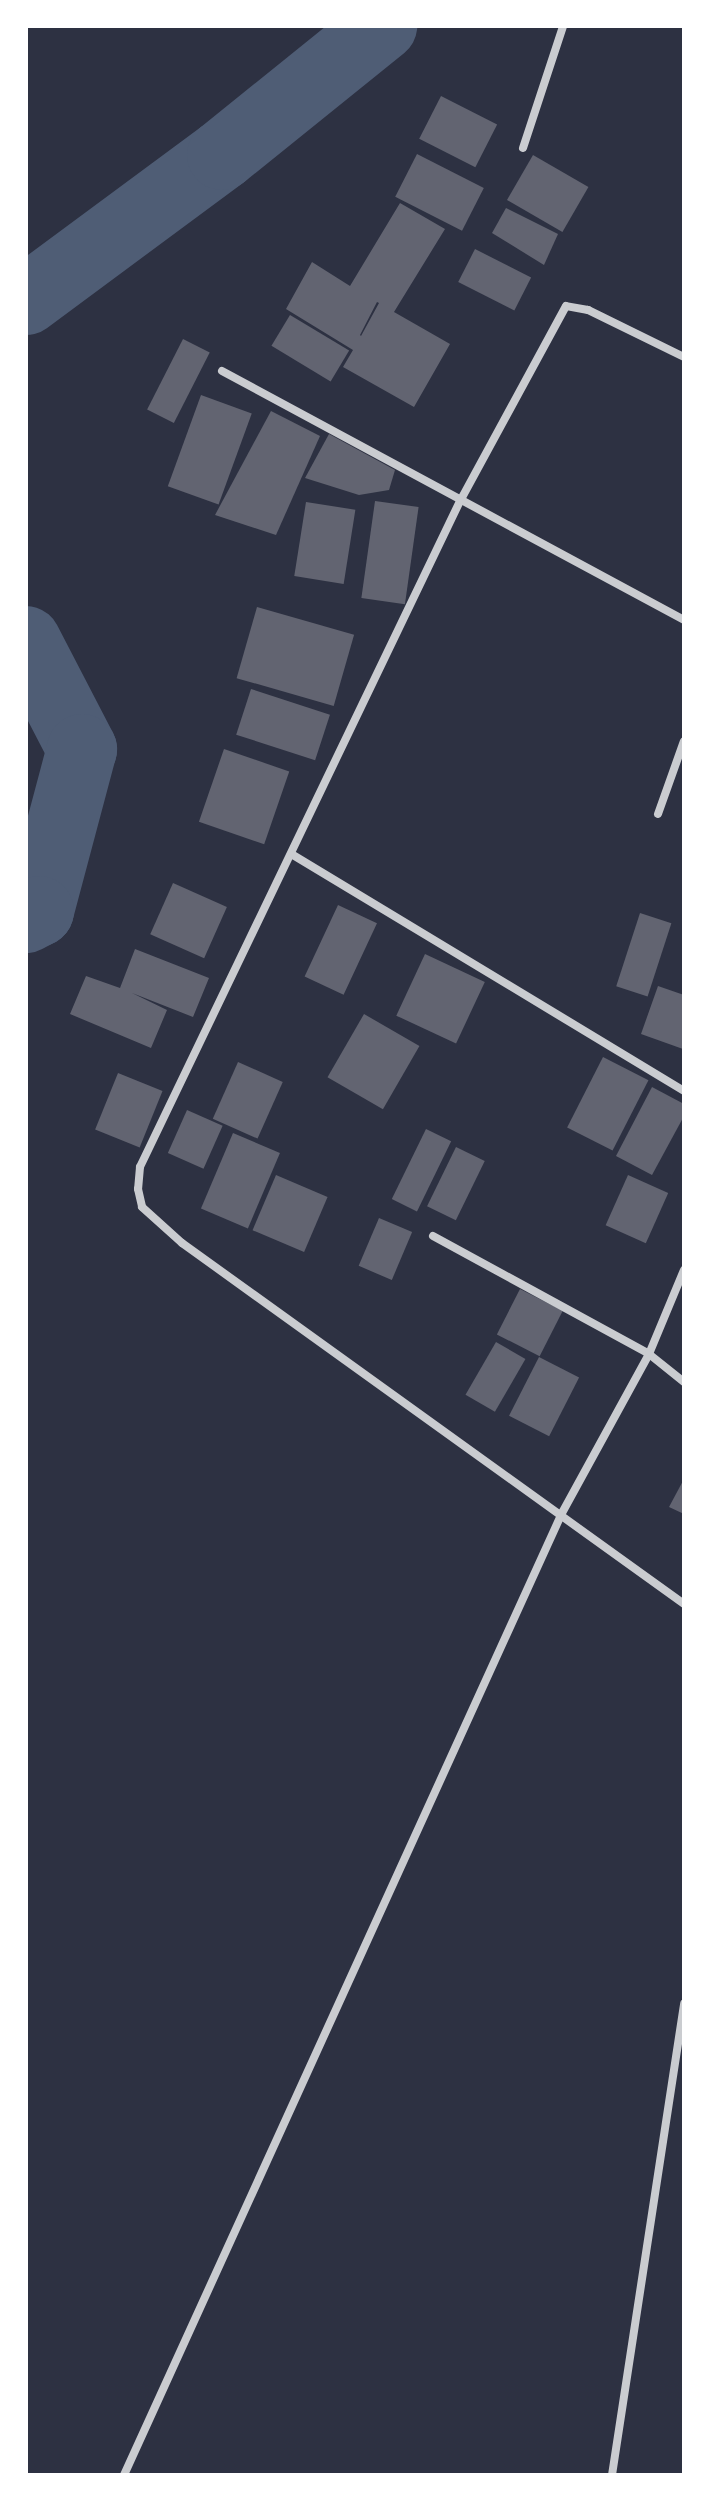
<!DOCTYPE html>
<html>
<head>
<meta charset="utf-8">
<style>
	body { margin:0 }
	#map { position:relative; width:710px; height:2501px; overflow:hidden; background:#2d3142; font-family:"Roboto Condensed",sans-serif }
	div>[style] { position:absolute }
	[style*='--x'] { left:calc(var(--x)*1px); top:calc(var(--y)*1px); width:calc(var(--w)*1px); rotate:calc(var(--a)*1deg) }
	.river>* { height:70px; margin:-35px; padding:0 35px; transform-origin:35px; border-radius:35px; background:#4f5d75 }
	.building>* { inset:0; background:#626471; transform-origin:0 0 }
	.minor>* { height:8px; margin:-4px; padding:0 4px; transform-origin:4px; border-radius:4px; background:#caccd0 }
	span { translate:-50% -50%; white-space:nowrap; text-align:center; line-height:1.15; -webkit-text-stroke:7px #fff; paint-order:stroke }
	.frame { position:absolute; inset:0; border:28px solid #fff; pointer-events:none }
</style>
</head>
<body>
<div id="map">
	<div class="river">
		<div style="--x:26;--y:300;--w:244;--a:-36.5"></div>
		<div style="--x:222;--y:155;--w:206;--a:-38.9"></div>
		<div style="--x:26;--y:641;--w:122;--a:62.6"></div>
		<div style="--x:82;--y:749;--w:168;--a:104.9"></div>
		<div style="--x:39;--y:911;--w:15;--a:152"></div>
	</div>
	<div class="building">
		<div style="left:441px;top:96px;width:63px;height:48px;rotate:27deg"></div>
		<div style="left:417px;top:154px;width:75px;height:48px;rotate:27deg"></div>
		<div style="left:533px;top:155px;width:64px;height:52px;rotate:30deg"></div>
		<div style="clip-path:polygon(evenodd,400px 203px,445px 229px,394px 312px,450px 344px,414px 407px,343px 367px,353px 350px,286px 309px,312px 262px,350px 286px,400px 203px,377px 302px,379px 303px,361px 336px,360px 335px,377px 302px)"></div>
		<div style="clip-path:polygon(506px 208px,558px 234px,544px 265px,492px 233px)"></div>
		<div style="left:475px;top:249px;width:63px;height:37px;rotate:27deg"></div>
		<div style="left:290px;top:315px;width:69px;height:36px;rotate:31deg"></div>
		<div style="left:183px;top:339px;width:30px;height:79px;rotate:27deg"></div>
		<div style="left:201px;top:395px;width:54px;height:97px;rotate:20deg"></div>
		<div style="clip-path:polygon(271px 411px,320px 436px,276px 535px,215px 515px)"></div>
		<div style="clip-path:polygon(329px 434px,395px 470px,389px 490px,359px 495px,305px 478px)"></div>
		<div style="left:375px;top:501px;width:44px;height:98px;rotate:8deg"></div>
		<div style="left:306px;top:502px;width:50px;height:75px;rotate:9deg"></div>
		<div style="left:257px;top:607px;width:101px;height:74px;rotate:16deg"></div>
		<div style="left:251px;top:689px;width:83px;height:48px;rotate:18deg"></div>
		<div style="left:224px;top:749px;width:69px;height:77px;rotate:19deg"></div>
		<div style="left:173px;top:883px;width:59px;height:56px;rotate:24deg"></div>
		<div style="left:338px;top:905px;width:43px;height:79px;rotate:25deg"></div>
		<div style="left:640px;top:913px;width:33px;height:77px;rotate:18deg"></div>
		<div style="clip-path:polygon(135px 949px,209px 978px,193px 1017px,132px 993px,167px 1010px,151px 1048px,70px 1014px,86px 976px,120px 988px)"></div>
		<div style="left:425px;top:954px;width:66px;height:68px;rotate:25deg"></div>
		<div style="clip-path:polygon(658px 986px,684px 995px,683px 1049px,641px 1034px)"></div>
		<div style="left:364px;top:1014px;width:64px;height:73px;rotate:30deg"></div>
		<div style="left:603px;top:1057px;width:51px;height:79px;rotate:27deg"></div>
		<div style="left:238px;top:1062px;width:49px;height:62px;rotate:24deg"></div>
		<div style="left:118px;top:1073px;width:48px;height:61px;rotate:22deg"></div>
		<div style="clip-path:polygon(652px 1087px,684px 1104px,684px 1116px,652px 1175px,616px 1156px)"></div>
		<div style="left:187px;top:1110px;width:39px;height:47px;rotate:24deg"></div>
		<div style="left:426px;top:1129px;width:28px;height:78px;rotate:26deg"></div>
		<div style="left:233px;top:1133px;width:51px;height:82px;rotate:23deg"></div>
		<div style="left:456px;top:1147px;width:32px;height:66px;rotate:26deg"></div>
		<div style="left:276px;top:1175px;width:56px;height:60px;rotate:23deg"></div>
		<div style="left:628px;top:1175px;width:44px;height:55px;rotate:24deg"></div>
		<div style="left:379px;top:1218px;width:36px;height:52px;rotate:23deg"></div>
		<div style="left:520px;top:1289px;width:48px;height:51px;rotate:27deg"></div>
		<div style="left:496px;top:1342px;width:34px;height:61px;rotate:30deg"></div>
		<div style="left:539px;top:1357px;width:45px;height:66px;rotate:27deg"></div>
		<div style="clip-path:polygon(684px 1479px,684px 1514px,669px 1507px)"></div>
	</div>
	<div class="minor">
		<div style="--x:523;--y:148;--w:128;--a:-71.8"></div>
		<div style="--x:684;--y:357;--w:107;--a:-153.9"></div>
		<div style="--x:588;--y:310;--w:22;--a:-170"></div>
		<div style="--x:566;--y:306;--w:220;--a:118.5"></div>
		<div style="--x:461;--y:499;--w:741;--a:115.67"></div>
		<div style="--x:140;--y:1167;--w:22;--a:95"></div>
		<div style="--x:138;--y:1189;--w:18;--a:77"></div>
		<div style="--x:142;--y:1207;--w:54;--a:42"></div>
		<div style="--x:182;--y:1243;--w:618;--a:35.72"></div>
		<div style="--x:222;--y:371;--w:525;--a:28.32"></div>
		<div style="--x:658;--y:814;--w:77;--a:-70.4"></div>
		<div style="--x:293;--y:855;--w:457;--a:31.1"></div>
		<div style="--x:433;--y:1236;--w:246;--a:28.6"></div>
		<div style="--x:649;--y:1354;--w:45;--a:38.7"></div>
		<div style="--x:124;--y:2475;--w:1057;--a:-65.52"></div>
		<div style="--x:562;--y:1513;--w:181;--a:-61.3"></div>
		<div style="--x:649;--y:1354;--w:91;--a:-67.4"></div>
		<div style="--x:612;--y:2475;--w:477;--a:-81.3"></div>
	</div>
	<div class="frame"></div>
</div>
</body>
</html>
